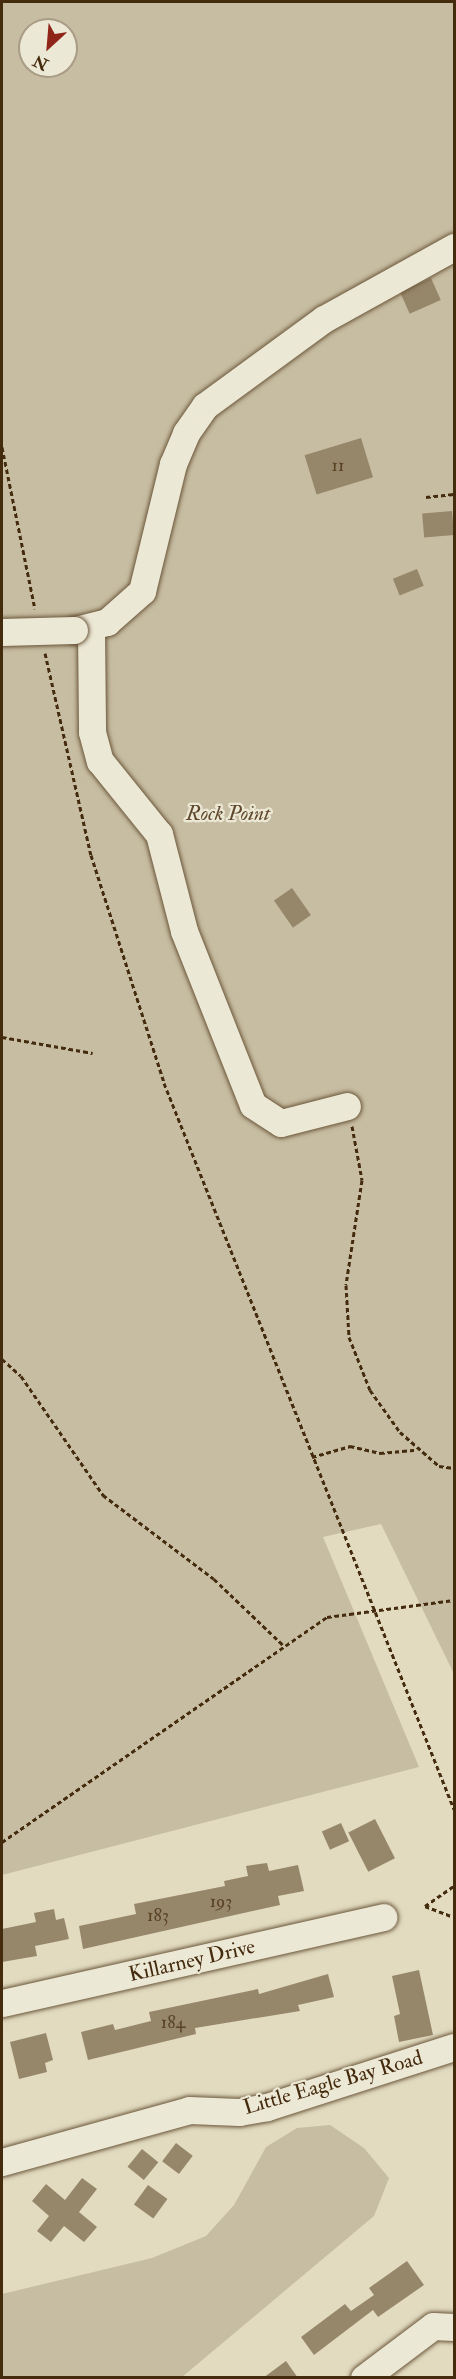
<!DOCTYPE html>
<html>
<head>
<meta charset="utf-8">
<style>
	body { margin:0 }
	#map { position:relative; width:456px; height:2379px; overflow:hidden; background:#e2dbc0; font-family:"IM FELL Double Pica",serif }
	div>[style] { position:absolute }
	[style*='--x'] { left:calc(var(--x)*1px); top:calc(var(--y)*1px); width:calc(var(--w)*1px); rotate:calc(var(--a)*1deg) }
	.green>* { inset:0; background:#c7bda2 }
	.building>* { inset:0; background:#97876a; transform-origin:0 0 }
	.path>* { height:3px; margin-top:-1.5px; transform-origin:0; background:repeating-linear-gradient(90deg,#452b0d 0 4.5px,transparent 0 7.5px) }
	.roads { filter:drop-shadow(0 0 2px #6c573a) drop-shadow(0 0 2px #6c573a) }
	.minor>* { height:27px; margin:-13.5px; padding:0 13.5px; transform-origin:13.5px; border-radius:13.5px; background:#ece8d6 }
	.bridges { filter:drop-shadow(0 0 2px #6c573a) drop-shadow(0 0 2px #6c573a) }
	.minor-bridge>* { height:27px; margin:-13.5px; padding:0 13.5px; transform-origin:13.5px; border-radius:13.5px; background:#ece8d6 }
	span { translate:-50% -50%; white-space:nowrap; text-align:center; line-height:1.15; -webkit-text-stroke:4.5px #ece8d6; paint-order:stroke }
	.number-label { font-size:18px; color:#5a4224 }
	.number-label span { -webkit-text-stroke-width:0 }
	.park-label { font-size:21px; color:#5f482b; font-style:italic }
	.street-label { font-size:21px; color:#452b0d }
	.frame { position:absolute; inset:0; border:3px solid #452b0d; pointer-events:none }
	.north { position:absolute; left:18px; top:18px; width:60px; height:60px; box-sizing:border-box; background:#ece8d6; border:2px solid #a99c86; border-radius:50%; rotate:206deg; font-size:16px; font-weight:700; line-height:24px; text-align:center; color:#452b0d }
	.north::after { content:''; display:block; margin:auto; width:21px; height:27px; background:#8f2418; clip-path:polygon(50% 0,100% 100%,50% 72%,0 100%) }
</style>
</head>
<body>
<div id="map">
	<div class="green">
		<div style="clip-path:polygon(evenodd,2px 2px,454px 2px,454px 1674px,381px 1524px,323px 1537px,419px 1767px,2px 1875px,2px 2px,30px 30px,66px 30px,66px 66px,30px 66px,30px 30px)"></div>
		<div style="clip-path:polygon(330px 2125px,364px 2148px,389px 2178px,374px 2216px,182px 2377px,2px 2377px,2px 2294px,152px 2258px,206px 2236px,234px 2205px,266px 2147px,297px 2128px)"></div>
	</div>
	<div class="building">
		<div style="left:431px;top:278px;width:24px;height:34px;rotate:66deg"></div>
		<div style="left:361px;top:438px;width:41px;height:59px;rotate:73deg"></div>
		<div style="left:452px;top:511px;width:24px;height:30px;rotate:85deg"></div>
		<div style="left:417px;top:569px;width:18px;height:26px;rotate:68deg"></div>
		<div style="left:292px;top:888px;width:33px;height:22px;rotate:55deg"></div>
		<div style="left:375px;top:1819px;width:44px;height:30px;rotate:63deg"></div>
		<div style="left:341px;top:1823px;width:20px;height:21px;rotate:66deg"></div>
		<div style="clip-path:polygon(267px 1863px,269px 1871px,298px 1865px,304px 1891px,278px 1896px,280px 1905px,83px 1949px,79px 1926px,136px 1914px,134px 1904px,225px 1886px,224px 1881px,248px 1876px,246px 1866px)"></div>
		<div style="clip-path:polygon(54px 1909px,56px 1920px,64px 1918px,69px 1939px,35px 1946px,37px 1956px,2px 1962px,2px 1929px,36px 1922px,34px 1913px)"></div>
		<div style="clip-path:polygon(419px 1970px,433px 2035px,399px 2042px,394px 2016px,400px 2014px,392px 1976px)"></div>
		<div style="clip-path:polygon(328px 1974px,334px 1997px,298px 2005px,300px 2011px,195px 2028px,196px 2034px,88px 2060px,81px 2032px,113px 2024px,115px 2030px,151px 2021px,149px 2012px,258px 1989px,259px 1994px)"></div>
		<div style="clip-path:polygon(46px 2033px,53px 2060px,45px 2063px,47px 2072px,19px 2079px,10px 2042px)"></div>
		<div style="left:176px;top:2143px;width:21px;height:23px;rotate:37deg"></div>
		<div style="left:142px;top:2149px;width:21px;height:23px;rotate:39deg"></div>
		<div style="clip-path:polygon(82px 2178px,97px 2189px,79px 2212px,97px 2227px,84px 2242px,64px 2226px,51px 2242px,37px 2231px,49px 2216px,32px 2201px,46px 2184px,65px 2200px)"></div>
		<div style="left:148px;top:2185px;width:24px;height:24px;rotate:36deg"></div>
		<div style="clip-path:polygon(407px 2261px,424px 2285px,378px 2317px,373px 2310px,314px 2355px,301px 2337px,345px 2304px,351px 2311px,374px 2295px,369px 2288px)"></div>
		<div style="clip-path:polygon(286px 2361px,298px 2378px,263px 2378px)"></div>
	</div>
	<div class="path">
		<div style="--x:2;--y:447;--w:165;--a:78.5"></div>
		<div style="--x:426;--y:497;--w:28;--a:-6"></div>
		<div style="--x:45;--y:653;--w:207;--a:77.2"></div>
		<div style="--x:91;--y:855;--w:239;--a:72.2"></div>
		<div style="--x:164;--y:1083;--w:782;--a:68.23"></div>
		<div style="--x:2;--y:1037;--w:92;--a:10"></div>
		<div style="--x:352;--y:1126;--w:55;--a:79.5"></div>
		<div style="--x:362;--y:1180;--w:106;--a:98.7"></div>
		<div style="--x:346;--y:1285;--w:52;--a:86.7"></div>
		<div style="--x:349;--y:1337;--w:57;--a:68.4"></div>
		<div style="--x:370;--y:1390;--w:52;--a:54.5"></div>
		<div style="--x:400;--y:1432;--w:52;--a:41.1"></div>
		<div style="--x:439;--y:1466;--w:15;--a:8"></div>
		<div style="--x:2;--y:1359;--w:25;--a:42"></div>
		<div style="--x:21;--y:1376;--w:145;--a:55.4"></div>
		<div style="--x:103;--y:1495;--w:139;--a:37.1"></div>
		<div style="--x:214;--y:1579;--w:95;--a:43.7"></div>
		<div style="--x:312;--y:1457;--w:40;--a:-16"></div>
		<div style="--x:350;--y:1446;--w:31;--a:13"></div>
		<div style="--x:380;--y:1453;--w:36;--a:-5"></div>
		<div style="--x:2;--y:1842;--w:395;--a:-34.7"></div>
		<div style="--x:327;--y:1617;--w:128;--a:-7.6"></div>
		<div style="--x:425;--y:1906;--w:35;--a:-35"></div>
		<div style="--x:425;--y:1906;--w:31;--a:21"></div>
	</div>
	<div class="roads">
		<div class="minor">
			<div style="--x:75;--y:630;--w:33;--a:-14"></div>
			<div style="--x:107;--y:622;--w:47;--a:-41.5"></div>
			<div style="--x:142;--y:591;--w:131;--a:-76.3"></div>
			<div style="--x:173;--y:464;--w:34;--a:-67"></div>
			<div style="--x:186;--y:433;--w:33;--a:-55"></div>
			<div style="--x:205;--y:406;--w:147;--a:-36.2"></div>
			<div style="--x:324;--y:319;--w:149;--a:-29"></div>
			<div style="--x:91;--y:630;--w:102;--a:89.4"></div>
			<div style="--x:92;--y:732;--w:30;--a:75"></div>
			<div style="--x:100;--y:761;--w:94;--a:51.1"></div>
			<div style="--x:159;--y:834;--w:100;--a:75.5"></div>
			<div style="--x:184;--y:931;--w:187;--a:68.4"></div>
			<div style="--x:253;--y:1105;--w:33;--a:33"></div>
			<div style="--x:281;--y:1123;--w:68;--a:-14.4"></div>
			<div style="--x:2;--y:2003;--w:391;--a:-12.7"></div>
			<div style="--x:2;--y:2162;--w:194;--a:-15.5"></div>
			<div style="--x:189;--y:2110;--w:50;--a:2.3"></div>
			<div style="--x:239;--y:2112;--w:28;--a:-10"></div>
			<div style="--x:267;--y:2107;--w:196;--a:-17.8"></div>
			<div style="--x:364;--y:2378;--w:86;--a:-37"></div>
			<div style="--x:433;--y:2326;--w:21;--a:3"></div>
		</div>
	</div>
	<div class="bridges">
		<div class="minor-bridge">
			<div style="--x:2;--y:632;--w:72;--a:-1.6"></div>
		</div>
	</div>
	<div class="number-label">
		<span style="left:338px;top:466px">11</span>
		<span style="left:221px;top:1902px">193</span>
		<span style="left:158px;top:1916px">183</span>
		<span style="left:173px;top:2023px">184</span>
	</div>
	<div class="park-label">
		<span style="left:228px;top:814px">Rock Point</span>
	</div>
	<div class="street-label">
		<span style="left:192px;top:1961px;rotate:-13deg">Killarney Drive</span>
		<span style="left:333px;top:2083px;rotate:-16deg">Little Eagle Bay Road</span>
	</div>
	<div class="frame"></div>
	<div class="north">N</div>
</div>
</body>
</html>
